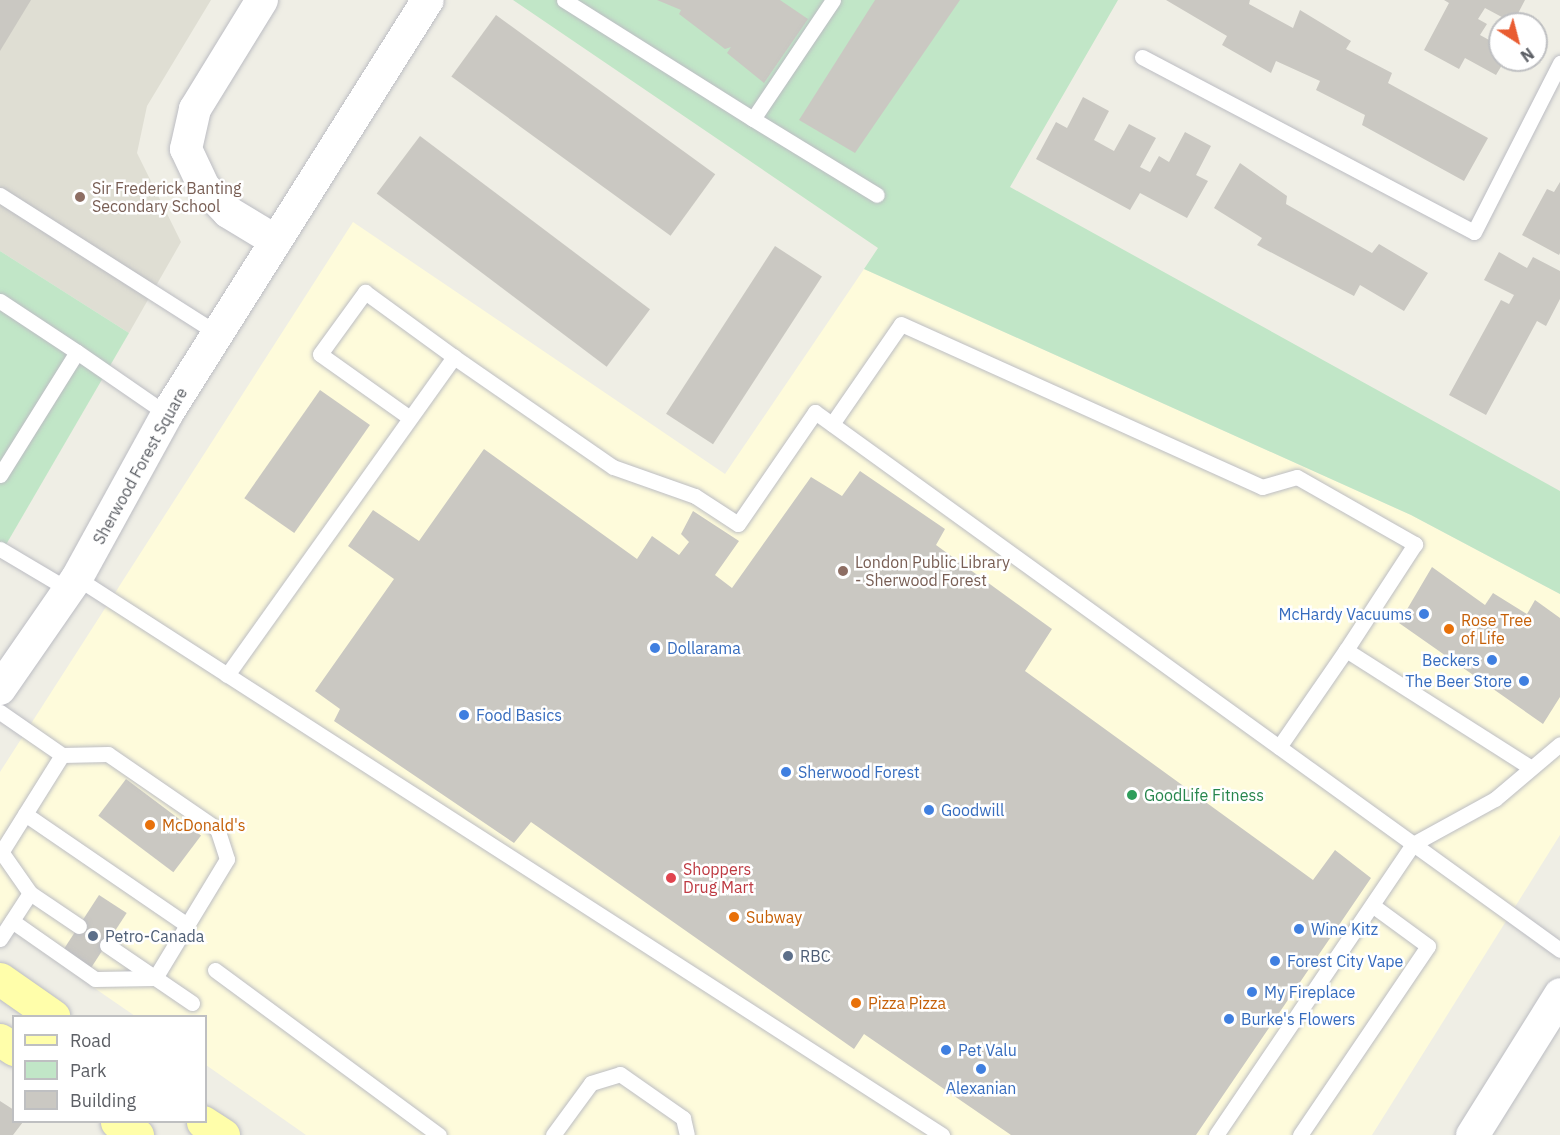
<!DOCTYPE html>
<html>
<head>
<meta charset="utf-8">
<style>
	body { margin:0 }
	#map { position:relative; width:1560px; height:1135px; overflow:hidden; background:#efeee5; font-family:"IBM Plex Sans",sans-serif }
	div>[style] { position:absolute }
	[style*='--x'] { left:calc(var(--x)*1px); top:calc(var(--y)*1px); width:calc(var(--w)*1px); rotate:calc(var(--a)*1deg) }
	.commercial>* { inset:0; background:#fefbdb }
	.education>* { inset:0; background:#dfded3 }
	.green>* { inset:0; background:#c1e6c7 }
	.building>* { inset:0; background:#cac8c2; transform-origin:0 0 }
	.roads { filter:drop-shadow(0 0 2px #bcbdc3) drop-shadow(0 0 2px #bcbdc3) }
	.lane>* { height:15px; margin:-7.5px; padding:0 7.5px; transform-origin:7.5px; border-radius:7.5px; background:#fff }
	.street>* { height:32px; margin:-16px; padding:0 16px; transform-origin:16px; border-radius:16px; background:#fff }
	.secondary>* { height:33px; margin:-16.5px; padding:0 16.5px; transform-origin:16.5px; border-radius:16.5px; background:#fff }
	.primary>* { height:33px; margin:-16.5px; padding:0 16.5px; transform-origin:16.5px; border-radius:16.5px; background:#fffeaa }
	.dots>* { width:16px; height:16px; translate:-50% -50%; box-sizing:border-box; border:3px solid #fff; border-radius:50% }
	span { translate:-50% -50%; white-space:nowrap; text-align:center; line-height:1.15; -webkit-text-stroke:5px #fff; paint-order:stroke }
	.education-label { font-size:16px; color:#785e54 }
	.left { translate:0 -50%; text-align:left }
	.street-label { font-size:16px; color:#5c5f65 }
	.shop-label { font-size:16px; color:#366cbe }
	.right { translate:-100% -50%; text-align:right }
	.food-label { font-size:16px; color:#c56008 }
	.leisure-label { font-size:16px; color:#27864d }
	.health-label { font-size:16px; color:#be3a42 }
	.service-label { font-size:16px; color:#4e5e75 }
	.legend { position:absolute; left:12px; top:1015px; width:195px; height:108px; box-sizing:border-box; background:#fff; border:2px solid #bebfc1; margin:0; padding:8px 10px; list-style:none; font-size:18px; color:#5c5f65 }
	.legend li { display:flex; align-items:center; gap:12px; height:30px }
	.legend b { width:30px; border:2px solid #bebfc1 }
	.north { position:absolute; left:1488px; top:12px; width:60px; height:60px; box-sizing:border-box; background:#fff; border:2px solid #bebfc1; border-radius:50%; rotate:144deg; font-size:16px; font-weight:700; line-height:24px; text-align:center; color:#5c5f65 }
	.north::after { content:''; display:block; margin:auto; width:21px; height:27px; background:#e95c31; clip-path:polygon(50% 0,100% 100%,50% 72%,0 100%) }
</style>
</head>
<body>
<div id="map">
	<div class="commercial">
		<div style="clip-path:polygon(353px 222px,725px 474px,864px 269px,1411px 515px,1560px 594px,1560px 835px,1372px 1135px,306px 1135px,206px 1065px,206px 1016px,135px 1016px,0 923px,0 772px)"></div>
	</div>
	<div class="education">
		<div style="clip-path:polygon(0 0,211px 0,147px 106px,137px 153px,181px 242px,129px 333px,0 251px)"></div>
	</div>
	<div class="green">
		<div style="clip-path:polygon(513px 0,1118px 0,1010px 187px,1560px 491px,1560px 594px,1411px 515px,864px 269px,878px 248px)"></div>
		<div style="clip-path:polygon(0 251px,129px 333px,0 555px)"></div>
	</div>
	<div class="building">
		<div style="clip-path:polygon(0 0,31px 0,0 51px)"></div>
		<div style="clip-path:polygon(657px 0,780px 0,808px 19px,764px 83px,727px 53px,731px 47px,725px 49px,679px 14px,681px 10px)"></div>
		<div style="clip-path:polygon(875px 0,960px 0,855px 153px,799px 120px)"></div>
		<div style="clip-path:polygon(1166px 0,1250px 0,1249px 4px,1293px 28px,1300px 10px,1351px 41px,1346px 49px,1392px 73px,1388px 83px,1488px 138px,1464px 181px,1362px 125px,1365px 115px,1316px 90px,1320px 81px,1276px 61px,1271px 73px,1222px 45px,1227px 36px)"></div>
		<div style="clip-path:polygon(1444px 0,1525px 0,1513px 23px,1485px 8px,1478px 19px,1487px 24px,1480px 35px,1500px 46px,1500px 60px,1505px 60px,1496px 75px,1465px 58px,1459px 69px,1424px 50px,1449px 3px)"></div>
		<div style="left:496px;top:15px;width:271px;height:76px;rotate:36deg"></div>
		<div style="clip-path:polygon(1083px 97px,1109px 111px,1094px 140px,1114px 151px,1129px 124px,1156px 138px,1140px 167px,1150px 172px,1159px 156px,1169px 162px,1185px 132px,1211px 146px,1196px 175px,1208px 181px,1187px 218px,1140px 193px,1130px 210px,1036px 159px,1056px 122px,1067px 128px)"></div>
		<div style="left:420px;top:136px;width:288px;height:72px;rotate:37deg"></div>
		<div style="clip-path:polygon(1240px 163px,1287px 196px,1286px 204px,1372px 253px,1379px 244px,1428px 273px,1404px 311px,1360px 285px,1354px 296px,1257px 245px,1262px 238px,1214px 208px)"></div>
		<div style="clip-path:polygon(1560px 182px,1560px 253px,1559px 255px,1522px 235px,1547px 189px,1554px 192px)"></div>
		<div style="left:775px;top:246px;width:56px;height:200px;rotate:33deg"></div>
		<div style="clip-path:polygon(1499px 252px,1527px 268px,1533px 257px,1560px 271px,1560px 299px,1546px 326px,1537px 321px,1486px 415px,1449px 395px,1501px 300px,1509px 304px,1514px 295px,1484px 280px)"></div>
		<div style="left:320px;top:390px;width:61px;height:132px;rotate:35deg"></div>
		<div style="clip-path:polygon(484px 449px,637px 559px,652px 536px,679px 555px,689px 542px,681px 534px,693px 511px,739px 541px,715px 575px,732px 588px,811px 477px,842px 496px,860px 471px,945px 529px,936px 545px,1052px 629px,1025px 671px,1313px 880px,1335px 850px,1371px 878px,1196px 1135px,1011px 1135px,864px 1034px,854px 1049px,531px 822px,514px 843px,334px 721px,340px 709px,315px 691px,394px 579px,348px 546px,373px 510px,419px 541px)"></div>
		<div style="clip-path:polygon(1432px 567px,1485px 605px,1493px 593px,1527px 614px,1535px 600px,1560px 618px,1560px 697px,1543px 724px,1399px 623px)"></div>
		<div style="left:126px;top:779px;width:94px;height:46px;rotate:37deg"></div>
		<div style="left:99px;top:895px;width:33px;height:68px;rotate:33deg"></div>
		<div style="clip-path:polygon(0 1101px,14px 1110px,14px 1122px,23px 1122px,13px 1135px,0 1135px)"></div>
	</div>
	<div class="roads">
		<div class="lane">
			<div style="--x:564;--y:0;--w:223;--a:32.2"></div>
			<div style="--x:833;--y:0;--w:143;--a:123.9"></div>
			<div style="--x:753;--y:119;--w:145;--a:31.5"></div>
			<div style="--x:1142;--y:57;--w:375;--a:27.8"></div>
			<div style="--x:1474;--y:232;--w:190;--a:-63"></div>
			<div style="--x:0;--y:195;--w:259;--a:32.5"></div>
			<div style="--x:0;--y:301;--w:92;--a:33.5"></div>
			<div style="--x:410;--y:418;--w:110;--a:-144.6"></div>
			<div style="--x:320;--y:354;--w:77;--a:-54"></div>
			<div style="--x:365;--y:292;--w:110;--a:36.1"></div>
			<div style="--x:832;--y:424;--w:121;--a:-55.4"></div>
			<div style="--x:901;--y:324;--w:396;--a:24.3"></div>
			<div style="--x:1262;--y:487;--w:36;--a:-16"></div>
			<div style="--x:1297;--y:477;--w:136;--a:29.6"></div>
			<div style="--x:1415;--y:544;--w:126;--a:123.1"></div>
			<div style="--x:1346;--y:650;--w:219;--a:32.5"></div>
			<div style="--x:0;--y:475;--w:145;--a:-58"></div>
			<div style="--x:77;--y:352;--w:109;--a:34.6"></div>
			<div style="--x:0;--y:549;--w:80;--a:30.7"></div>
			<div style="--x:77;--y:578;--w:1029;--a:32.78"></div>
			<div style="--x:227;--y:675;--w:391;--a:-54.5"></div>
			<div style="--x:454;--y:357;--w:193;--a:34.7"></div>
			<div style="--x:613;--y:467;--w:87;--a:19.5"></div>
			<div style="--x:695;--y:496;--w:51;--a:33.1"></div>
			<div style="--x:738;--y:524;--w:136;--a:-55.5"></div>
			<div style="--x:815;--y:412;--w:919;--a:35.83"></div>
			<div style="--x:0;--y:712;--w:75;--a:34.7"></div>
			<div style="--x:62;--y:755;--w:113;--a:122"></div>
			<div style="--x:1279;--y:747;--w:118;--a:-55.4"></div>
			<div style="--x:25;--y:814;--w:196;--a:34.4"></div>
			<div style="--x:0;--y:850;--w:52;--a:55.1"></div>
			<div style="--x:30;--y:893;--w:59;--a:34"></div>
			<div style="--x:12;--y:921;--w:101;--a:34.9"></div>
			<div style="--x:95;--y:979;--w:60;--a:-1"></div>
			<div style="--x:155;--y:978;--w:139;--a:-58.8"></div>
			<div style="--x:227;--y:859;--w:32;--a:-108"></div>
			<div style="--x:217;--y:829;--w:132;--a:-145.5"></div>
			<div style="--x:108;--y:754;--w:46;--a:178.8"></div>
			<div style="--x:0;--y:939;--w:55;--a:-56.9"></div>
			<div style="--x:107;--y:945;--w:103;--a:34.3"></div>
			<div style="--x:215;--y:970;--w:278;--a:36.4"></div>
			<div style="--x:553;--y:1135;--w:64;--a:-53.8"></div>
			<div style="--x:591;--y:1083;--w:30;--a:-17"></div>
			<div style="--x:620;--y:1074;--w:77;--a:34.9"></div>
			<div style="--x:683;--y:1118;--w:17;--a:77"></div>
			<div style="--x:1216;--y:1135;--w:351;--a:-55.9"></div>
			<div style="--x:1413;--y:844;--w:94;--a:-28.8"></div>
			<div style="--x:1495;--y:799;--w:85;--a:-40.2"></div>
			<div style="--x:1300;--y:1135;--w:228;--a:-55.9"></div>
			<div style="--x:1428;--y:946;--w:69;--a:-143.8"></div>
		</div>
		<div class="street">
			<div style="--x:262;--y:0;--w:128;--a:121.6"></div>
			<div style="--x:195;--y:109;--w:41;--a:102.7"></div>
			<div style="--x:186;--y:149;--w:42;--a:64.7"></div>
			<div style="--x:204;--y:187;--w:35;--a:46"></div>
			<div style="--x:228;--y:212;--w:56;--a:31.1"></div>
			<div style="--x:0;--y:689;--w:135;--a:-55.3"></div>
			<div style="--x:77;--y:578;--w:187;--a:-61.2"></div>
			<div style="--x:167;--y:414;--w:489;--a:-57.8"></div>
		</div>
		<div class="secondary">
			<div style="--x:1472;--y:1135;--w:166;--a:-58"></div>
		</div>
		<div class="primary">
			<div style="--x:0;--y:979;--w:65;--a:34.9"></div>
			<div style="--x:0;--y:1040;--w:17;--a:33"></div>
			<div style="--x:117;--y:1122;--w:24;--a:33"></div>
			<div style="--x:203;--y:1122;--w:24;--a:33"></div>
		</div>
	</div>
	<div class="dots">
		<div style="left:80px;top:197px;background:#8d6e63"></div>
		<div style="left:843px;top:571px;background:#8d6e63"></div>
		<div style="left:1424px;top:614px;background:#3f7fe0"></div>
		<div style="left:1449px;top:629px;background:#e8710a"></div>
		<div style="left:655px;top:648px;background:#3f7fe0"></div>
		<div style="left:1492px;top:660px;background:#3f7fe0"></div>
		<div style="left:1524px;top:681px;background:#3f7fe0"></div>
		<div style="left:464px;top:715px;background:#3f7fe0"></div>
		<div style="left:786px;top:772px;background:#3f7fe0"></div>
		<div style="left:1132px;top:795px;background:#2e9e5b"></div>
		<div style="left:929px;top:810px;background:#3f7fe0"></div>
		<div style="left:150px;top:825px;background:#e8710a"></div>
		<div style="left:671px;top:878px;background:#e0444e"></div>
		<div style="left:734px;top:917px;background:#e8710a"></div>
		<div style="left:1299px;top:929px;background:#3f7fe0"></div>
		<div style="left:93px;top:936px;background:#5c6f8a"></div>
		<div style="left:788px;top:956px;background:#5c6f8a"></div>
		<div style="left:1275px;top:961px;background:#3f7fe0"></div>
		<div style="left:1252px;top:992px;background:#3f7fe0"></div>
		<div style="left:856px;top:1003px;background:#e8710a"></div>
		<div style="left:1229px;top:1019px;background:#3f7fe0"></div>
		<div style="left:946px;top:1050px;background:#3f7fe0"></div>
		<div style="left:981px;top:1069px;background:#3f7fe0"></div>
	</div>
	<div class="education-label">
		<span class="left" style="left:92px;top:197px">Sir Frederick Banting<br>Secondary School</span>
		<span class="left" style="left:855px;top:571px">London Public Library<br>- Sherwood Forest</span>
	</div>
	<div class="street-label">
		<span style="left:140px;top:466px;rotate:-61deg">Sherwood Forest Square</span>
	</div>
	<div class="shop-label">
		<span class="right" style="left:1412px;top:614px">McHardy Vacuums</span>
		<span class="left" style="left:667px;top:648px">Dollarama</span>
		<span class="right" style="left:1480px;top:660px">Beckers</span>
		<span class="right" style="left:1512px;top:681px">The Beer Store</span>
		<span class="left" style="left:476px;top:715px">Food Basics</span>
		<span class="left" style="left:798px;top:772px">Sherwood Forest</span>
		<span class="left" style="left:941px;top:810px">Goodwill</span>
		<span class="left" style="left:1311px;top:929px">Wine Kitz</span>
		<span class="left" style="left:1287px;top:961px">Forest City Vape</span>
		<span class="left" style="left:1264px;top:992px">My Fireplace</span>
		<span class="left" style="left:1241px;top:1019px">Burke's Flowers</span>
		<span class="left" style="left:958px;top:1050px">Pet Valu</span>
		<span style="left:981px;top:1088px">Alexanian</span>
	</div>
	<div class="food-label">
		<span class="left" style="left:1461px;top:629px">Rose Tree<br>of Life</span>
		<span class="left" style="left:162px;top:825px">McDonald's</span>
		<span class="left" style="left:746px;top:917px">Subway</span>
		<span class="left" style="left:868px;top:1003px">Pizza Pizza</span>
	</div>
	<div class="leisure-label">
		<span class="left" style="left:1144px;top:795px">GoodLife Fitness</span>
	</div>
	<div class="health-label">
		<span class="left" style="left:683px;top:878px">Shoppers<br>Drug Mart</span>
	</div>
	<div class="service-label">
		<span class="left" style="left:105px;top:936px">Petro-Canada</span>
		<span class="left" style="left:800px;top:956px">RBC</span>
	</div>
	<ul class="legend">
	<li><b style="height:8px;background:#fffeaa"></b>Road</li>
	<li><b style="height:16px;background:#c1e6c7"></b>Park</li>
	<li><b style="height:16px;background:#cac8c2"></b>Building</li>
	</ul>
	<div class="north">N</div>
</div>
</body>
</html>
